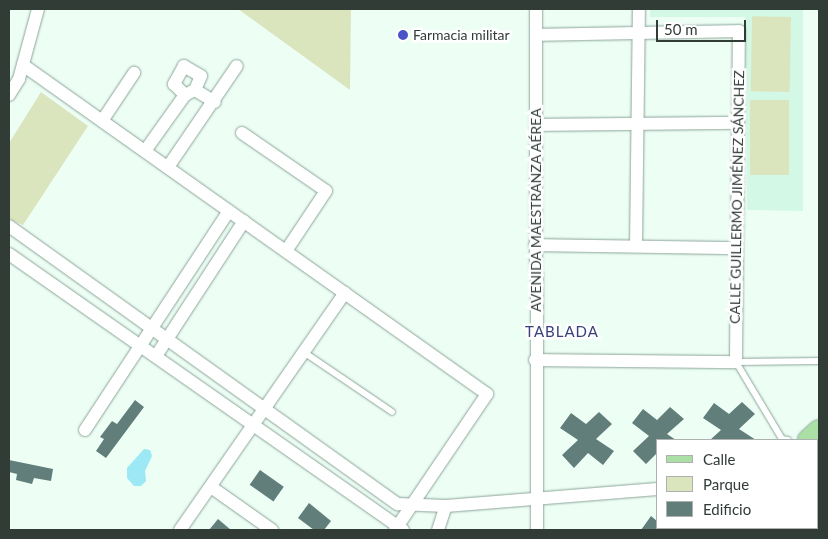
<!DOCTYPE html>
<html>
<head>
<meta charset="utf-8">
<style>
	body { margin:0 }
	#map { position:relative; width:828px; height:539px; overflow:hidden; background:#edfef5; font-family:Lato,sans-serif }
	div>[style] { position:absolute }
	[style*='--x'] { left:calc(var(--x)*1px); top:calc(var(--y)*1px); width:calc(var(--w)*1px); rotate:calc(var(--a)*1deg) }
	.built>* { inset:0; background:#d4f8e6 }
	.green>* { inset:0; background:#dae5be; transform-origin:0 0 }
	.water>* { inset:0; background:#9ce8f4 }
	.building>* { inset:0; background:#617e7a; transform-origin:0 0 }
	.roads { filter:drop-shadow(0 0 1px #8ca599) drop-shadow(0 0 1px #8ca599) }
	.service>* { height:6px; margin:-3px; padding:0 3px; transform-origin:3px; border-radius:3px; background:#fff }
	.minor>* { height:12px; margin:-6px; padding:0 6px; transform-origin:6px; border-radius:6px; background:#fff }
	.primary>* { height:20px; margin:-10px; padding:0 10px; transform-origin:10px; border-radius:10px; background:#aadfa5 }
	.dots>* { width:14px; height:14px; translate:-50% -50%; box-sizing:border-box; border:2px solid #fff; border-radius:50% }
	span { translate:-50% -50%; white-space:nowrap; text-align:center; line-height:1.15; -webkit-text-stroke:5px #fff; paint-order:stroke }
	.poi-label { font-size:14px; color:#313c37 }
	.left { translate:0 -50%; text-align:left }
	.street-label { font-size:14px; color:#313c37 }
	.neighbourhood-label { font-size:15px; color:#37407b; letter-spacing:1px }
	.frame { position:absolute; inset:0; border:10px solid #313c37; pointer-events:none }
	.legend { position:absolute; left:656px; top:439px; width:162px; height:90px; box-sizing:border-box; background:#fff; border:1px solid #adb1af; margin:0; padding:6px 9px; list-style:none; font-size:15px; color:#313c37 }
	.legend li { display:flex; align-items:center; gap:10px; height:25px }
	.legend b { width:25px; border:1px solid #adb1af }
	.scale { position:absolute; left:656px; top:20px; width:90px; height:22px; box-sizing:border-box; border:2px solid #313c37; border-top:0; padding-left:6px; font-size:15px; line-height:18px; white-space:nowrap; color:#313c37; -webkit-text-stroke:4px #fff; paint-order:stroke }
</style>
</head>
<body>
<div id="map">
	<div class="built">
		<div style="clip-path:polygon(650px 9px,803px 9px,803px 211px,747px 210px,745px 17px,650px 17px)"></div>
	</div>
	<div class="green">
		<div style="clip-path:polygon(238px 9px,351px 9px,350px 90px)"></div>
		<div style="left:791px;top:17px;width:75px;height:39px;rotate:91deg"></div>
		<div style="clip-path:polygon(41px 92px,88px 126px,23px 225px,9px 219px,9px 143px)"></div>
		<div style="left:750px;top:100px;width:39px;height:75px"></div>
		<div style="clip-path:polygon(819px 441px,819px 491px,817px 443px)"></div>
	</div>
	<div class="water">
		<div style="clip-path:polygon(144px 449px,150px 450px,152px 456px,145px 471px,146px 481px,141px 486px,134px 486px,127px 478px,127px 468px)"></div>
	</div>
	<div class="building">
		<div style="clip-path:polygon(135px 400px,144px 407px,106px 458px,96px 451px,104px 439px,100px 437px,112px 421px,117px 424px)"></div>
		<div style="clip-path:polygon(742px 402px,755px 414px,739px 429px,756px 440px,710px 440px,721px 430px,703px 418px,714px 403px,729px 414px)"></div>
		<div style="clip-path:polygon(670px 407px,684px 419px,667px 434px,676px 440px,657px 440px,657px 453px,646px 464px,633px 451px,649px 436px,632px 423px,643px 409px,657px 420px)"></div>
		<div style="clip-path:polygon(599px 412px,612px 424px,596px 439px,614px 451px,603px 465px,588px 453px,574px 468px,562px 455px,578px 440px,560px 428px,571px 413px,586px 424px)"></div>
		<div style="clip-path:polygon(9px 460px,53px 469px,51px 481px,34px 478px,32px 484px,16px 480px,17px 474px,9px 472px)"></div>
		<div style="left:260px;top:470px;width:29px;height:18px;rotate:35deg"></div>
		<div style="clip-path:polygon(309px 503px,331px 521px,324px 530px,314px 530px,298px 518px)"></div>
		<div style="clip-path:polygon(651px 516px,657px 521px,657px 528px,670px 530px,641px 530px)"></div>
		<div style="clip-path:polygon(218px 519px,231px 530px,209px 530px)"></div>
	</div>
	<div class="roads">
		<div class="service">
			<div style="--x:305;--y:353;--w:105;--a:34.1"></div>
			<div style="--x:736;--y:362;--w:90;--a:59.1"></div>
			<div style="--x:782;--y:439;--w:6;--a:9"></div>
			<div style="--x:736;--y:362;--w:83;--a:-0.7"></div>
		</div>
		<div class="minor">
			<div style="--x:536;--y:9;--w:521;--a:89.89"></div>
			<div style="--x:23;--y:65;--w:569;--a:35.34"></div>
			<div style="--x:487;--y:394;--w:164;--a:124.1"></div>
			<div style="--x:195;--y:90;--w:15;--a:-67"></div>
			<div style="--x:201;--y:76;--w:20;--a:-150"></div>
			<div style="--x:184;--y:66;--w:21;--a:119"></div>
			<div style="--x:174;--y:84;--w:16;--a:45"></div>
			<div style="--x:185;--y:95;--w:11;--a:-27"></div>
			<div style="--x:195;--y:90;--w:23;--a:31"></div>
			<div style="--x:9;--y:95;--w:19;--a:-58"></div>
			<div style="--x:19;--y:79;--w:73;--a:-74.8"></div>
			<div style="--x:102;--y:121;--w:58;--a:-56.3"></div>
			<div style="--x:536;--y:125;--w:202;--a:-0.6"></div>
			<div style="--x:242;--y:133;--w:102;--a:34.6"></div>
			<div style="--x:326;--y:191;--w:72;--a:123.7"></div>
			<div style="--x:145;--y:151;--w:69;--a:-54.5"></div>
			<div style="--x:168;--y:167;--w:122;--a:-55.7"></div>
			<div style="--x:9;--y:226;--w:478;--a:35.6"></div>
			<div style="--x:398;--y:504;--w:48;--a:2.4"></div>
			<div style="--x:446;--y:506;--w:212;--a:-4.6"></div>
			<div style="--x:535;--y:245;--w:200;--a:0.9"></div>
			<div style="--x:636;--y:246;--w:237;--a:-89.3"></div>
			<div style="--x:9;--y:254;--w:481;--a:35"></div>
			<div style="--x:156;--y:356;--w:161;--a:-56.9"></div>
			<div style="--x:535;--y:360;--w:201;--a:0.6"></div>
			<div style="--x:736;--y:362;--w:331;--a:-89.5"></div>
			<div style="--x:739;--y:31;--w:203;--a:178.9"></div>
			<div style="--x:85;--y:430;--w:262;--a:-56.7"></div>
			<div style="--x:211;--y:487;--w:75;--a:35.2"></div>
			<div style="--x:180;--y:530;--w:289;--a:-55.2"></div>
			<div style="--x:438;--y:530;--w:25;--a:-72"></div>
		</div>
		<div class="primary">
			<div style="--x:808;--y:440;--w:15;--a:-42"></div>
			<div style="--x:817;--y:504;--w:2;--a:27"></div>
		</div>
	</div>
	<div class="dots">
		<div style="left:403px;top:35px;background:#4a53c8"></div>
	</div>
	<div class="poi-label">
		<span class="left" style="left:413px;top:35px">Farmacia militar</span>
	</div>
	<div class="street-label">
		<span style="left:737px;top:197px;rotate:-89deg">CALLE GUILLERMO JIMÉNEZ SÁNCHEZ</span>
		<span style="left:536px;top:210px;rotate:-90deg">AVENIDA MAESTRANZA AÉREA</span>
	</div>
	<div class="neighbourhood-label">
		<span style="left:562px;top:332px">TABLADA</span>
	</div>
	<div class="frame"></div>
	<ul class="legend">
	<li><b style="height:6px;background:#aadfa5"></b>Calle</li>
	<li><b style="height:14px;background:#dae5be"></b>Parque</li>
	<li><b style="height:14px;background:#617e7a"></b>Edificio</li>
	</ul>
	<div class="scale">50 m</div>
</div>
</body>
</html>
